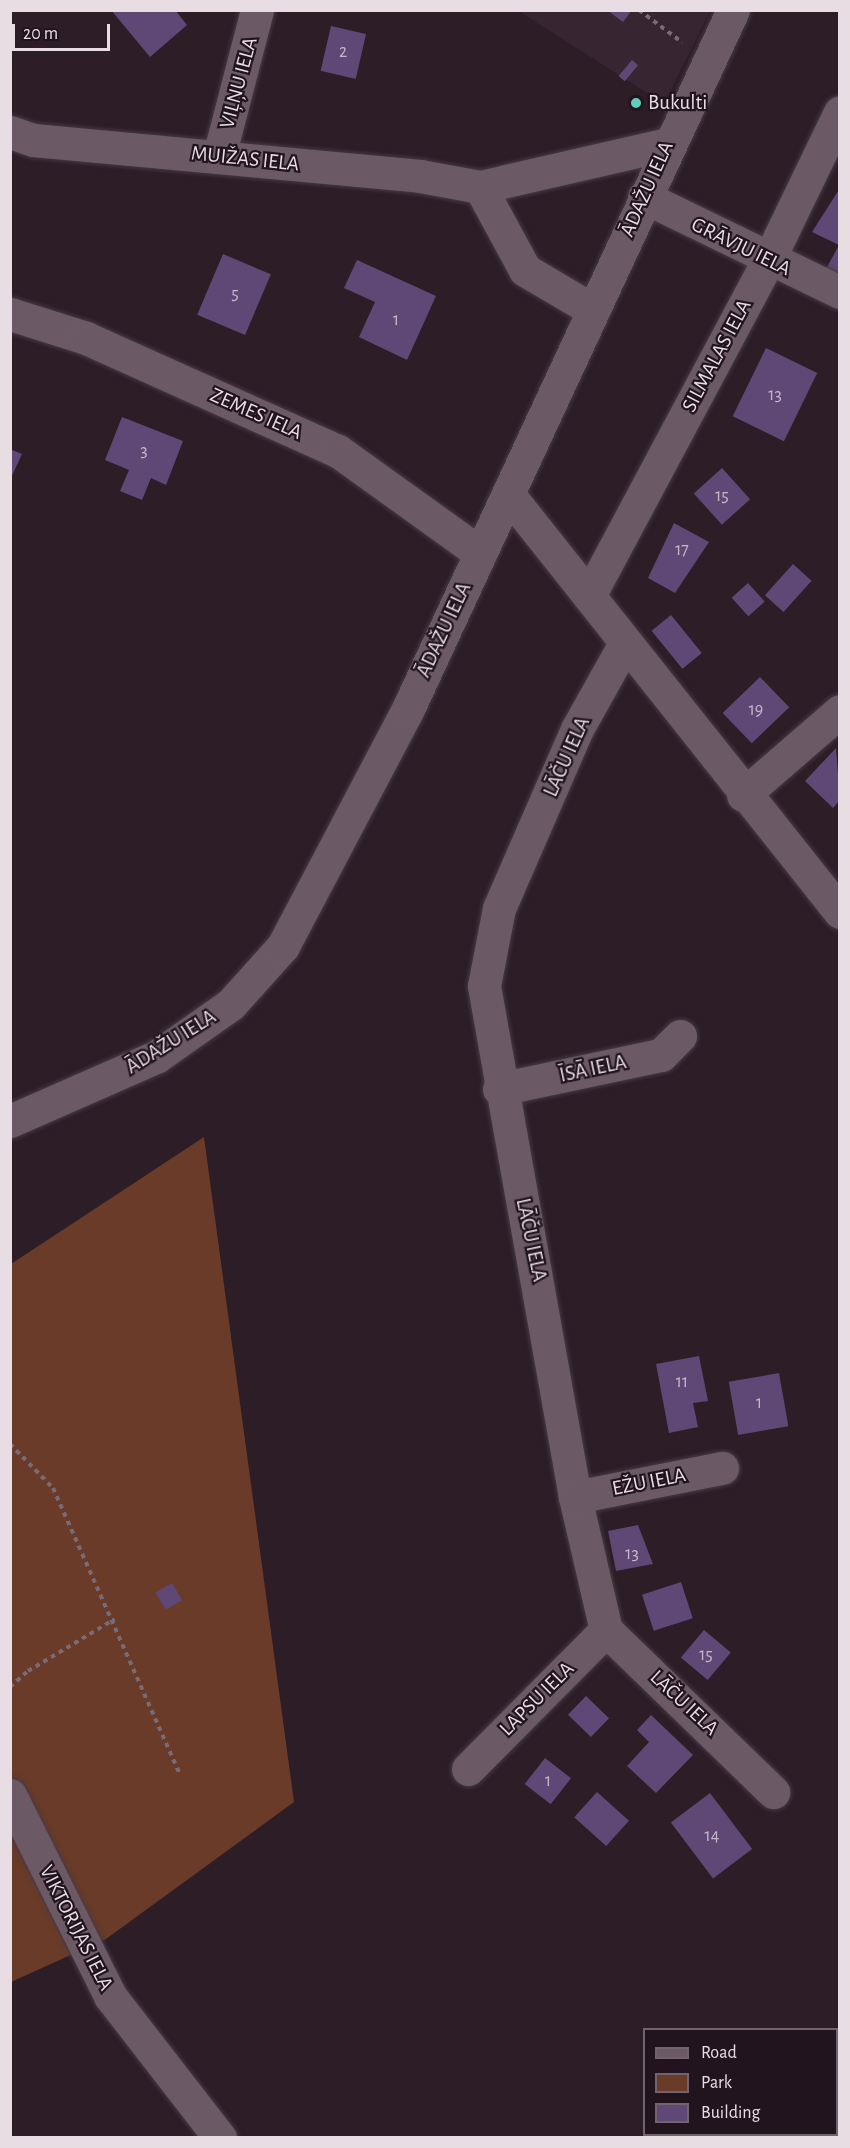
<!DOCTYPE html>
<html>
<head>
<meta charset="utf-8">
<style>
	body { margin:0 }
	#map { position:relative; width:850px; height:2148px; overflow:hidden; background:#2c1d27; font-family:"Alegreya Sans",sans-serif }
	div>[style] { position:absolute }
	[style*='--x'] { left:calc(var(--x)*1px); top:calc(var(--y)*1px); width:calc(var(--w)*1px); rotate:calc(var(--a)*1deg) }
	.built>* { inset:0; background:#382532 }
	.green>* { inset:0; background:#6a3b28 }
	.building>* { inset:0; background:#5f4875; transform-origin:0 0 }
	.path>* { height:4px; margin-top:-2px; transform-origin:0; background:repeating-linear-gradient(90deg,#786b74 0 4.5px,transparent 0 9px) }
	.roads { filter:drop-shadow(0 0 2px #473a43) drop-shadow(0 0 2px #473a43) }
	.minor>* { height:33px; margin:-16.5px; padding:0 16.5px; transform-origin:16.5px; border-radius:16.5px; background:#6b5a66 }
	.dots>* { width:16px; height:16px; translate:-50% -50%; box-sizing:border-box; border:3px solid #22141e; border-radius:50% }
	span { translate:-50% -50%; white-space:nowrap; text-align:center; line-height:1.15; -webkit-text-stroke:4.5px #22141e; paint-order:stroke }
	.number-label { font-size:18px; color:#c5b8c8 }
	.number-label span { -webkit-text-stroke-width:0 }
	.street-label { font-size:21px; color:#e7dde3 }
	.poi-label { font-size:21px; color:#e7dde3 }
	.left { translate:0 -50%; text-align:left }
	.frame { position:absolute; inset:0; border:12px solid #e7dde3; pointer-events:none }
	.legend { position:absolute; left:643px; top:2028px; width:195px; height:108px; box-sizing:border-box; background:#22141e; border:2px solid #71646d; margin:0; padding:8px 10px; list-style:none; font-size:18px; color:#e7dde3 }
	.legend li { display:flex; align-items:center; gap:12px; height:30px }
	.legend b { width:30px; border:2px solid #71646d }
	.scale { position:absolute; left:12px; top:24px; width:98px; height:27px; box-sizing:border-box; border:3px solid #e7dde3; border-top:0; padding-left:8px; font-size:18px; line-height:21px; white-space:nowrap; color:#e7dde3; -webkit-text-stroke:4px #22141e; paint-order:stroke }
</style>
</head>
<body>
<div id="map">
	<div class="built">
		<div style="clip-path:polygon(517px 10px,710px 11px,664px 104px)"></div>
	</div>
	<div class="green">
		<div style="clip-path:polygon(204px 1137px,294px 1802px,106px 1939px,11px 1982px,11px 1264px)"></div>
	</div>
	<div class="building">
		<div style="clip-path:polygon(111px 10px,175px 10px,187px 25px,150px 57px)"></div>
		<div style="clip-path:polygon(607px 10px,632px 10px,623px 22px)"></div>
		<div style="left:331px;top:26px;width:36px;height:46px;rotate:13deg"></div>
		<div style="left:632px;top:60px;width:8px;height:21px;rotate:40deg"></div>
		<div style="clip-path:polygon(840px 188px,840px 276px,826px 269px,839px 245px,812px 232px)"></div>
		<div style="left:223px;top:254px;width:52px;height:66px;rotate:23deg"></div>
		<div style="clip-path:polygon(357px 260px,436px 296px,407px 360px,359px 337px,375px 302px,344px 288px)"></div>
		<div style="left:766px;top:348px;width:57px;height:76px;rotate:26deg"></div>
		<div style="clip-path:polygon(122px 417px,183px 441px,166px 485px,151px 478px,142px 500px,120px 491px,129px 470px,105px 460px)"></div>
		<div style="clip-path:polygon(10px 449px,22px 454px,10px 480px)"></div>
		<div style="left:722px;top:468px;width:42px;height:38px;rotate:48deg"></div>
		<div style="clip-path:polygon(674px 523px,709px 542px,675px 593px,648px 578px)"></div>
		<div style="left:793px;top:564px;width:25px;height:42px;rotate:42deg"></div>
		<div style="left:748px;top:583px;width:25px;height:22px;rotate:48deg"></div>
		<div style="left:671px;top:615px;width:49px;height:25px;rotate:51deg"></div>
		<div style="left:760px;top:677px;width:42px;height:52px;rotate:46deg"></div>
		<div style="clip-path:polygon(836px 748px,840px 800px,833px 808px,805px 781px)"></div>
		<div style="clip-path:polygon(699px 1356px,708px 1401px,693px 1403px,698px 1427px,669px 1433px,656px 1364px)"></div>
		<div style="left:779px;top:1373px;width:54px;height:51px;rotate:80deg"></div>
		<div style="clip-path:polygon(638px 1525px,653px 1564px,616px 1571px,608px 1531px)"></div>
		<div style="left:681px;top:1582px;width:38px;height:41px;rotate:72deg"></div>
		<div style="left:172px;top:1583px;width:20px;height:19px;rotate:60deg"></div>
		<div style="left:704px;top:1630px;width:35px;height:36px;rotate:40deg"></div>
		<div style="left:586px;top:1696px;width:32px;height:26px;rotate:44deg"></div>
		<div style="clip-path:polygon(651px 1715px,693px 1755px,656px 1793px,627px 1766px,649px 1742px,637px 1730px)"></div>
		<div style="left:545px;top:1758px;width:33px;height:33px;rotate:38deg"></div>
		<div style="left:597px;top:1792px;width:43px;height:34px;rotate:42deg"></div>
		<div style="left:710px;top:1793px;width:70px;height:49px;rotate:53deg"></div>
	</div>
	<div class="path">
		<div style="--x:639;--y:10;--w:54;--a:36.7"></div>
		<div style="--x:10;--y:1444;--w:62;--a:45.7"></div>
		<div style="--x:53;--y:1488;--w:312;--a:66.1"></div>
		<div style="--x:10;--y:1687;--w:24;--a:-42"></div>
		<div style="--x:28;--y:1671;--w:101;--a:-30.9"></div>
	</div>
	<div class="roads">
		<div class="minor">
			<div style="--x:10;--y:132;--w:24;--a:19"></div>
			<div style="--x:33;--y:140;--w:389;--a:5.3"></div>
			<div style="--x:420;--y:176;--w:61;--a:10.4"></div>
			<div style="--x:480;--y:187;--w:192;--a:-12.9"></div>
			<div style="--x:219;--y:156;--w:151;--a:-75.4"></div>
			<div style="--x:480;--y:187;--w:94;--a:61.5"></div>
			<div style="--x:525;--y:270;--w:79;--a:30.5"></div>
			<div style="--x:644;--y:197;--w:218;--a:25.9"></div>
			<div style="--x:10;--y:314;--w:80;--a:17.5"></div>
			<div style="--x:86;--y:338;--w:276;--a:24.2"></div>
			<div style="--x:338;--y:451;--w:175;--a:35.7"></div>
			<div style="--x:508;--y:494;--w:534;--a:51.54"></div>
			<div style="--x:589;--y:596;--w:380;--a:-61.9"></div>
			<div style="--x:768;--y:261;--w:165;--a:-64.2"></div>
			<div style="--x:624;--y:645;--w:96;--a:119.2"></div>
			<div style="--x:577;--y:729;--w:195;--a:113.5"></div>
			<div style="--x:499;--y:908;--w:79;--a:100.9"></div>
			<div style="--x:484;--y:986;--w:519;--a:79.9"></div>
			<div style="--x:575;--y:1497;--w:137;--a:76.9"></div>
			<div style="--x:606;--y:1630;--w:233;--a:44.1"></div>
			<div style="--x:743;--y:795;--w:128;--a:-40.9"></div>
			<div style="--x:499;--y:1089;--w:166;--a:-11.9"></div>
			<div style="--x:661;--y:1055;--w:27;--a:-45"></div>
			<div style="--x:10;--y:1121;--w:159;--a:-23.7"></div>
			<div style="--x:156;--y:1057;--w:92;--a:-35.2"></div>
			<div style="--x:231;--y:1004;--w:78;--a:-48.1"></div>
			<div style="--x:283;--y:946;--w:266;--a:-62.2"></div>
			<div style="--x:407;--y:711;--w:773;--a:-65.06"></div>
			<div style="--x:575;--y:1497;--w:150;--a:-11.2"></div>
			<div style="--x:468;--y:1769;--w:196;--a:-45.2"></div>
			<div style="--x:10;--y:1795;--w:225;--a:63.5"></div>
			<div style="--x:110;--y:1996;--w:180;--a:52.2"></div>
		</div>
	</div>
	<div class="dots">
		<div style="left:636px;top:103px;background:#5eceb8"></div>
	</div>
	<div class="number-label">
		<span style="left:343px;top:52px">2</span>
		<span style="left:235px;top:294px">5</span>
		<span style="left:396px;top:320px">1</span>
		<span style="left:775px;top:395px">13</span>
		<span style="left:144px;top:451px">3</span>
		<span style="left:722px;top:496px">15</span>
		<span style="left:682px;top:550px">17</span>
		<span style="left:756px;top:710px">19</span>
		<span style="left:682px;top:1382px">11</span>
		<span style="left:759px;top:1403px">1</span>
		<span style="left:632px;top:1554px">13</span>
		<span style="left:706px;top:1655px">15</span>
		<span style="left:548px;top:1781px">1</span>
		<span style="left:712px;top:1836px">14</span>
	</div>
	<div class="street-label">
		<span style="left:239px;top:83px;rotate:-75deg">VIĻŅU IELA</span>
		<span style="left:245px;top:159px;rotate:6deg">MUIŽAS IELA</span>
		<span style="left:647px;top:189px;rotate:-66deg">ĀDAŽU IELA</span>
		<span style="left:741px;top:247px;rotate:26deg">GRĀVJU IELA</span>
		<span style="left:717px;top:356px;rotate:-62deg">SILMALAS IELA</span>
		<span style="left:256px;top:414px;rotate:24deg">ZEMES IELA</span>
		<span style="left:444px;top:630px;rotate:-65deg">ĀDAŽU IELA</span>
		<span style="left:567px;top:757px;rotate:-66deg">LĀČU IELA</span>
		<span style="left:171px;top:1042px;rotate:-32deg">ĀDAŽU IELA</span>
		<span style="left:593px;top:1069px;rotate:-12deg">ĪSĀ IELA</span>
		<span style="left:531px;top:1240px;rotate:78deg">LĀČU IELA</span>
		<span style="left:649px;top:1482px;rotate:-11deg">EŽU IELA</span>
		<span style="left:537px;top:1699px;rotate:-45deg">LAPSU IELA</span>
		<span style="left:684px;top:1703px;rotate:43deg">LĀČU IELA</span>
		<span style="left:76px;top:1928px;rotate:63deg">VIKTORIJAS IELA</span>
	</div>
	<div class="poi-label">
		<span class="left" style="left:648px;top:103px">Bukulti</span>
	</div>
	<div class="frame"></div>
	<ul class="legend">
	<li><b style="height:8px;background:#6b5a66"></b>Road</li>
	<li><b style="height:16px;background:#6a3b28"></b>Park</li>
	<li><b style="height:16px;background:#5f4875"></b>Building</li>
	</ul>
	<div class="scale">20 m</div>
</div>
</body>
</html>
